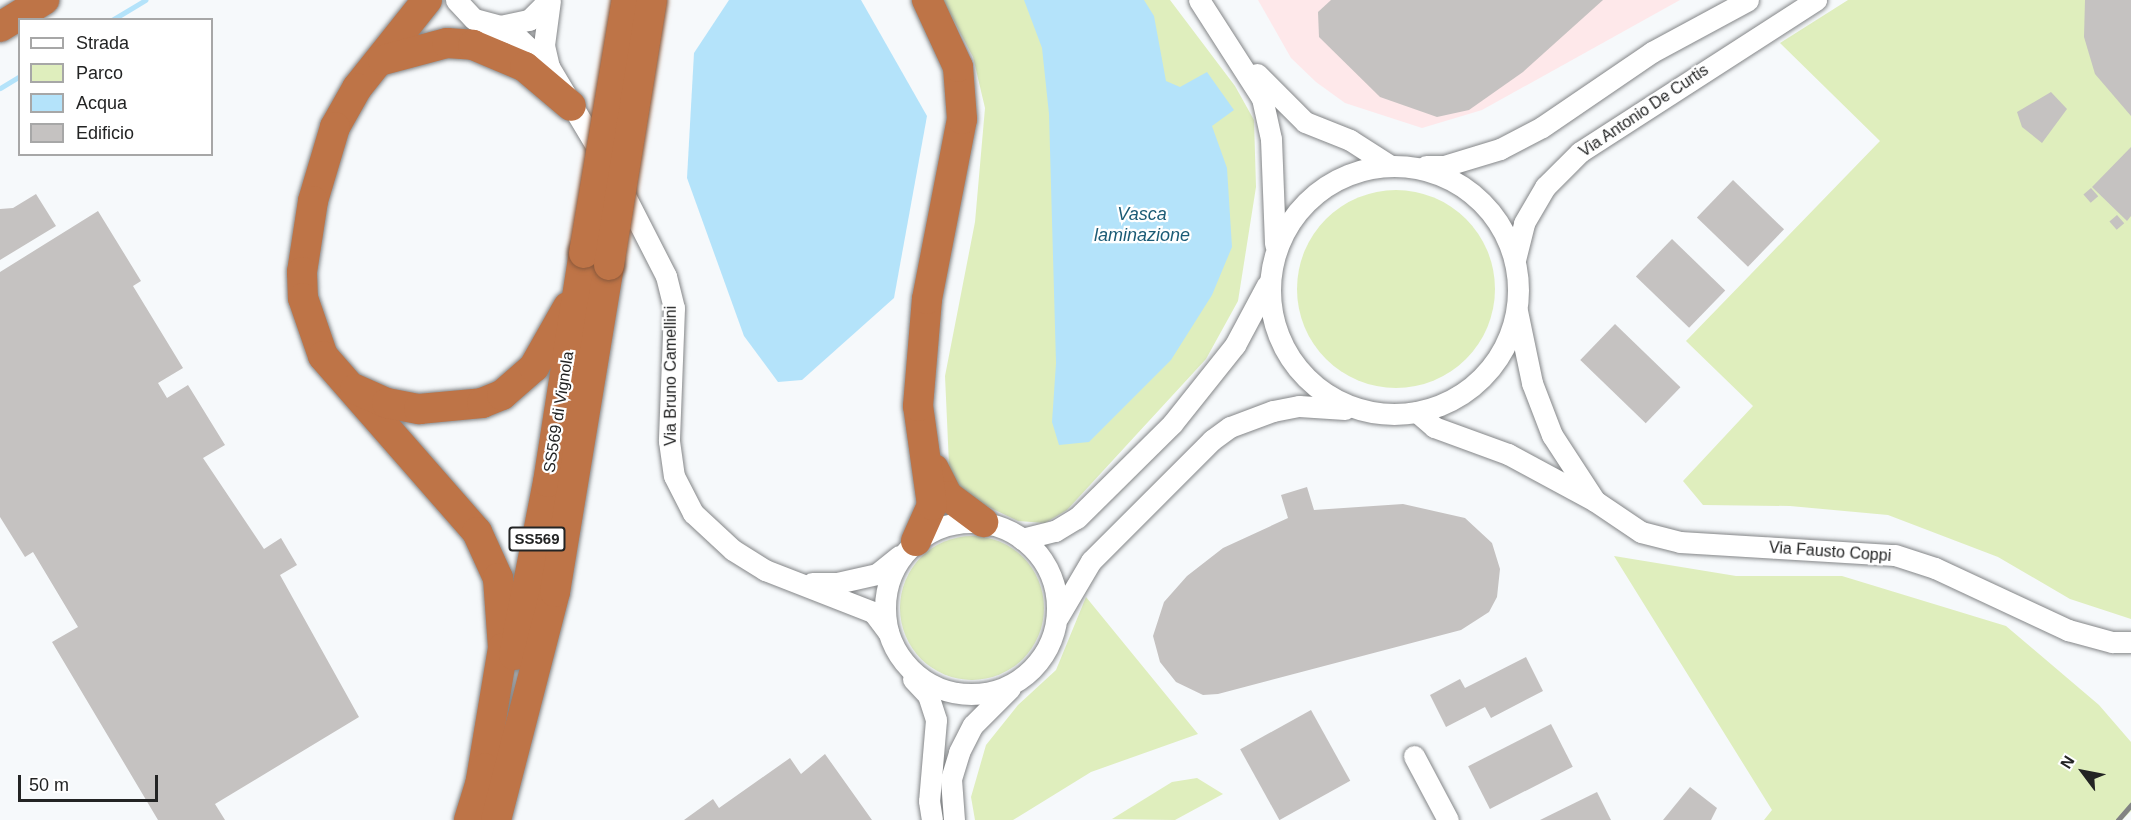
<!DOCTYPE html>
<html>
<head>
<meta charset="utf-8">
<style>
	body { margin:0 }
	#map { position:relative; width:2131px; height:820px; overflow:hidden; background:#f6f9fb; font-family:Arial,sans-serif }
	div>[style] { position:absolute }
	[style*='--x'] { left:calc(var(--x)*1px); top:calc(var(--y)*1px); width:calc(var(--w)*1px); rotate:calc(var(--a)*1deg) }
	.commercial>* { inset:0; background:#fee8ea }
	.green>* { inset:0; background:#dfeebd }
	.round { border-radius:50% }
	.water>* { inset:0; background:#b4e3fa }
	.stream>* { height:5px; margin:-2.5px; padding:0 2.5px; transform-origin:2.5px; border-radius:2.5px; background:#b4e3fa }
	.building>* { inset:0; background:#c5c2c1; transform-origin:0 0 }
	.roads { filter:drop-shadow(0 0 2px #848688) drop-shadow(0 0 2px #848688) }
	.minor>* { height:21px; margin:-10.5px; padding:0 10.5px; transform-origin:10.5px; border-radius:10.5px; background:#fff }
	.minor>.ring { margin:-10.5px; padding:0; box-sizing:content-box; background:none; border:21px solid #fff; border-radius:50% }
	.highway>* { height:30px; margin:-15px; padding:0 15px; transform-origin:15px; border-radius:15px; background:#be7447 }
	.rail>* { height:4.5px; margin:-2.25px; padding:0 2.25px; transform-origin:2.25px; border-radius:2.25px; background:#828384 }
	.bridges { filter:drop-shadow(0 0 2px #88583b) drop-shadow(0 0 2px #88583b) }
	.highway-bridge>* { height:30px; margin:-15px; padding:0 15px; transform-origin:15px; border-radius:15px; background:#be7447 }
	span { translate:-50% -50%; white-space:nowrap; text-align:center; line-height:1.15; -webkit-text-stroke:4.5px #fff; paint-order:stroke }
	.shield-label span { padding:2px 4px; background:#fff; border:2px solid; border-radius:4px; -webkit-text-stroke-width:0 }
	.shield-label { font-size:15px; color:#232424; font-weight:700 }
	.street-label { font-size:16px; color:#232424 }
	.water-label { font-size:18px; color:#1b5b75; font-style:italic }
	.legend { position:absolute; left:18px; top:18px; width:195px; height:138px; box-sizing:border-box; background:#fff; border:2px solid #a7a7a7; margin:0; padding:8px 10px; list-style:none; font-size:18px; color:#232424 }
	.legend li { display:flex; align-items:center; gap:12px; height:30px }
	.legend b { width:30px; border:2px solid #a7a7a7 }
	.north { position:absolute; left:2053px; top:742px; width:60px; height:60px; -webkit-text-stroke:4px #fff; paint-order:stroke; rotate:302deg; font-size:16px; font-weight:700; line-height:24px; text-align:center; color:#232424 }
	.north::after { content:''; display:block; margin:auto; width:21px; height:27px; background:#232424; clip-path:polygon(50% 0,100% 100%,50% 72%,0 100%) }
	.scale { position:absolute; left:18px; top:775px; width:140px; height:27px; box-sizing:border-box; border:3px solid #232424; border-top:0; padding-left:8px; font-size:18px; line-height:21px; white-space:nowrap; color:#232424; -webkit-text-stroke:4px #fff; paint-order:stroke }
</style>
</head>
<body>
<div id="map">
	<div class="commercial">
		<div style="clip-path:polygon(1258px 0,1680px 0,1482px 110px,1422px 128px,1345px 103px,1316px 82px,1291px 58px)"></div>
	</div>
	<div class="green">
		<div style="clip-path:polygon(943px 0,1170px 0,1235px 86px,1254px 120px,1256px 187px,1238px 301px,1206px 359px,1067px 510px,1045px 523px,1018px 521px,972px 499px,956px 486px,949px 465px,945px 376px,975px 222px,985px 108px,973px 57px)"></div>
		<div style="clip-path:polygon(1848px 0,2131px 0,2131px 619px,2070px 599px,1998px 557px,1888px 515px,1790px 506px,1703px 505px,1683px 481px,1753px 406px,1686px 341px,1880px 141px,1780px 43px)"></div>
		<div class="round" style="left:1297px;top:190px;width:198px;height:198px"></div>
		<div class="round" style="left:900px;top:536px;width:144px;height:144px"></div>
		<div style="clip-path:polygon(1614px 556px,1736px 576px,1842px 576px,2006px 626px,2099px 705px,2131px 742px,2131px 811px,2122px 820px,1764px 820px,1772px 810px)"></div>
		<div style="clip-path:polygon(1086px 597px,1198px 734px,1091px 772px,1013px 820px,975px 820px,971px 797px,986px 745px,1018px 705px,1056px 670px)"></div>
		<div style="clip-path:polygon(1197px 778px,1223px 794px,1175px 820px,1112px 819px,1172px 782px)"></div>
	</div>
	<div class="water">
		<div style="clip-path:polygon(729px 0,861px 0,927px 116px,894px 298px,802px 380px,778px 382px,744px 336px,687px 178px,694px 53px)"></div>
		<div style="clip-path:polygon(1024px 0,1144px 0,1154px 16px,1166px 81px,1180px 87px,1207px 72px,1234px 110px,1212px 126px,1227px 168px,1232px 247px,1212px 295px,1171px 360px,1089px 442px,1059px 445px,1052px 422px,1056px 363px,1049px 114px,1042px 48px)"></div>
	</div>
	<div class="stream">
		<div style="--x:112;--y:20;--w:39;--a:-31"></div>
		<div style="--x:0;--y:88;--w:23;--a:-31"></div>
	</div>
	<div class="building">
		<div style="clip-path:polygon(1331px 0,1603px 0,1523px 72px,1469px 110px,1437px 117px,1380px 97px,1319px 37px,1318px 12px)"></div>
		<div style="clip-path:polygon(2085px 0,2131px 0,2131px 116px,2095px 74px,2084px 37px)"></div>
		<div style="clip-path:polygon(2051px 92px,2067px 109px,2042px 143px,2022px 127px,2017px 112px)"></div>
		<div style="clip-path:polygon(2131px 147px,2131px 216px,2127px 221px,2092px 187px)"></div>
		<div style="left:1733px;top:180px;width:71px;height:52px;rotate:44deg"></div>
		<div style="left:2091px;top:188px;width:11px;height:10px;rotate:49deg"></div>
		<div style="clip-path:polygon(36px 194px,56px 226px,0 260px,0 209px,13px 208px)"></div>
		<div style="clip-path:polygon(98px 211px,141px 281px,133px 286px,183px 368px,158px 383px,167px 398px,188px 385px,225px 445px,203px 458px,264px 549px,281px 538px,297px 565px,280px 575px,359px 717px,215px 804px,225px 820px,158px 820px,52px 642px,78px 627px,33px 552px,25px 557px,0 517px,0 272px)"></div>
		<div style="left:2117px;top:215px;width:11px;height:10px;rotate:49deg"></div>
		<div style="left:1672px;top:239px;width:74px;height:52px;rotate:44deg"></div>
		<div style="left:1615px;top:324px;width:91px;height:50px;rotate:44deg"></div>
		<div style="clip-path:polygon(1307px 487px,1314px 510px,1403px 504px,1465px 518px,1492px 543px,1500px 569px,1497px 597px,1489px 612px,1461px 630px,1218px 694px,1203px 695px,1176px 682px,1160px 662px,1153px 636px,1164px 602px,1187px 576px,1223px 548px,1288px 518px,1281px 495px)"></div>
		<div style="clip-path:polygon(1526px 657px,1543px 691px,1491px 718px,1485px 707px,1446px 727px,1430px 695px,1460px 679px,1465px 688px)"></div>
		<div style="left:1311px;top:710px;width:81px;height:81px;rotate:61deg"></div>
		<div style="left:1551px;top:724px;width:48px;height:93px;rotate:63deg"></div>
		<div style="clip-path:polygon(825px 754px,872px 820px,684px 820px,713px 799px,719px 808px,790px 758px,801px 774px)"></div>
		<div style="clip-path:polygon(1690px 787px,1717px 808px,1711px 820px,1663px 820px)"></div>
		<div style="clip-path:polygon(1597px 792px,1611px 820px,1540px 820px)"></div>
	</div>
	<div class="roads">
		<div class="minor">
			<div style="--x:456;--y:0;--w:26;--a:47"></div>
			<div style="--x:474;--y:19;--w:27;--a:15"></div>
			<div style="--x:500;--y:26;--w:30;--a:-12"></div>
			<div style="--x:529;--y:20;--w:28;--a:-45"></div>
			<div style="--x:1199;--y:0;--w:117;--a:57.3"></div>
			<div style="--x:1262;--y:98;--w:42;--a:77.6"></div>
			<div style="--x:1271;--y:139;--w:105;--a:87.8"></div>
			<div style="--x:485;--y:24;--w:32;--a:20"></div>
			<div style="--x:515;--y:35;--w:47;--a:43.3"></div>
			<div style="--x:549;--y:67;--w:107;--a:59.1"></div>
			<div style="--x:549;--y:67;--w:23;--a:-103"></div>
			<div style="--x:544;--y:45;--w:45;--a:-82.4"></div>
			<div style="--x:1257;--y:74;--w:68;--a:45"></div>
			<div style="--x:1305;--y:122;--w:48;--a:21.8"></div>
			<div style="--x:1350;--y:140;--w:46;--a:32.7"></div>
			<div class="ring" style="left:1270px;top:166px;width:227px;height:227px"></div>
			<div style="--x:1426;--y:166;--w:18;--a:0"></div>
			<div style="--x:1444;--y:166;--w:59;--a:-16.9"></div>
			<div style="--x:1500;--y:149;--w:47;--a:-27.6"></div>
			<div style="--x:1542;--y:127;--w:133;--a:-34.3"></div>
			<div style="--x:1652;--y:52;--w:109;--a:-28.4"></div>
			<div style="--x:620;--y:186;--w:101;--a:62.9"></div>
			<div style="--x:666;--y:276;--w:33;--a:76"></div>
			<div style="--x:674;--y:308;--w:133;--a:92.2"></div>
			<div style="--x:669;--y:441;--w:35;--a:82"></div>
			<div style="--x:674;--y:476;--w:42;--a:62.8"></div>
			<div style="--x:693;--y:513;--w:54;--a:42.8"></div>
			<div style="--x:733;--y:550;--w:38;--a:32"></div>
			<div style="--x:765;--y:570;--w:116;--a:21.3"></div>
			<div style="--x:873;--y:612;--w:25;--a:53"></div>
			<div style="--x:1515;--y:260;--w:38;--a:-76"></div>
			<div style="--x:1524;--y:223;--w:42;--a:-59.7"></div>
			<div style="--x:1545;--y:187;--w:49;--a:-45"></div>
			<div style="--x:1580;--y:152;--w:281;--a:-32.8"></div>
			<div style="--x:1517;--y:311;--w:74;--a:78.2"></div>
			<div style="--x:1532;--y:383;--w:56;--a:69"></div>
			<div style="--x:1552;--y:435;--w:79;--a:56.9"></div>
			<div style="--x:1595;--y:501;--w:55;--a:34"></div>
			<div style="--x:1641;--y:532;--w:40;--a:14.4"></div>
			<div style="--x:1680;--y:542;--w:215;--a:3.5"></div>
			<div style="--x:1895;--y:555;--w:42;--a:18"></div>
			<div style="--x:1935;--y:568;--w:147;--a:25"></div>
			<div style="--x:2068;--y:630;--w:46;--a:15.3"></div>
			<div style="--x:2112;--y:642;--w:19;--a:0"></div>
			<div style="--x:1417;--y:412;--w:23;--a:41"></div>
			<div style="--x:1434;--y:427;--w:79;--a:20"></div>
			<div style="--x:1508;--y:454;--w:99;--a:28.4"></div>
			<div class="ring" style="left:885px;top:522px;width:151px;height:151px"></div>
			<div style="--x:1022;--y:539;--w:34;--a:-14"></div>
			<div style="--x:1055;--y:531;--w:26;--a:-31"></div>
			<div style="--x:1077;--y:518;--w:134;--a:-44.7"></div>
			<div style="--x:1172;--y:424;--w:101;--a:-51.4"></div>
			<div style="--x:1235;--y:345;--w:68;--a:-61.9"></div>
			<div style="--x:812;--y:583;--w:25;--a:0"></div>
			<div style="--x:837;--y:583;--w:41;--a:-12.7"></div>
			<div style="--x:877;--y:574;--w:28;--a:-39"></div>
			<div style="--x:1058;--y:617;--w:65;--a:-59.5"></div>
			<div style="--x:1091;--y:561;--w:171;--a:-45"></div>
			<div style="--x:1212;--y:440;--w:22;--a:-36"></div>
			<div style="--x:1230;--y:427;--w:46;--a:-20.4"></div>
			<div style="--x:1273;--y:411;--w:26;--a:-11"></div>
			<div style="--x:1299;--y:406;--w:46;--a:3.7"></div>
			<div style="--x:913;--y:679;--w:22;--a:47"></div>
			<div style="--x:928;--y:695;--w:26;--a:72"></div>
			<div style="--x:936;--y:720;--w:81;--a:94.9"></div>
			<div style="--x:929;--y:801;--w:19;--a:81"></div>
			<div style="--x:1414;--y:756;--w:72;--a:62"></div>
			<div style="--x:954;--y:820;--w:41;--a:-94.2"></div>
			<div style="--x:951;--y:779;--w:28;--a:-73"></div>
			<div style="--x:959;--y:752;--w:30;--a:-63"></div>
			<div style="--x:973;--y:725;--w:52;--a:-45"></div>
		</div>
		<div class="highway">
			<div style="--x:427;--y:0;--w:112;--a:128.5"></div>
			<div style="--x:357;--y:88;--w:45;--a:119.4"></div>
			<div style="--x:335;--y:127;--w:77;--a:106.6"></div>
			<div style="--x:313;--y:201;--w:72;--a:98.8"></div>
			<div style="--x:302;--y:272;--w:26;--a:88"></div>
			<div style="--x:303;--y:298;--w:61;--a:71"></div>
			<div style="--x:323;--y:356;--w:234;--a:48.8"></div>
			<div style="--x:477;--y:532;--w:51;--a:65.5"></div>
			<div style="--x:498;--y:578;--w:70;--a:85.9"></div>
			<div style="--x:503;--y:648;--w:139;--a:99.5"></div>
			<div style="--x:0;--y:27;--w:52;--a:-31.5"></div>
			<div style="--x:383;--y:60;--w:66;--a:-14.9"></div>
			<div style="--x:447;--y:43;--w:26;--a:4"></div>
			<div style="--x:473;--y:45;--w:56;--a:22.9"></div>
			<div style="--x:525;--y:67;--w:60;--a:40.3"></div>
			<div style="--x:355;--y:389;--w:35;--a:24"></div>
			<div style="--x:387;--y:403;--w:33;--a:11"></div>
			<div style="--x:419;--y:409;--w:63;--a:-5.4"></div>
			<div style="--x:482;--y:403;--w:22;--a:-22"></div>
			<div style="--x:502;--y:395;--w:43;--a:-41.2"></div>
			<div style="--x:534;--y:367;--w:69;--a:-60.5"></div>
			<div style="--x:934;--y:469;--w:30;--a:63"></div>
			<div style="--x:948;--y:496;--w:44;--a:36.6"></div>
			<div style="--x:916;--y:541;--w:39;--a:-66"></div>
			<div style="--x:932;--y:505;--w:100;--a:-98"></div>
			<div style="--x:918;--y:406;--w:107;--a:-85.2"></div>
			<div style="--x:927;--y:299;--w:183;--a:-79"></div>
			<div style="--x:962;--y:119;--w:52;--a:-94.4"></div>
			<div style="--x:958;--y:67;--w:74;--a:-114.8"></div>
			<div style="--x:514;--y:655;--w:176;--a:-78.9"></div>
			<div style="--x:548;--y:482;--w:232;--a:-81.1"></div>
			<div style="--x:469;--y:820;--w:54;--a:-72.9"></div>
			<div style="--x:496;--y:820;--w:236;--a:-75.5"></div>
			<div style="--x:555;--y:592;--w:331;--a:-80.6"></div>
		</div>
	</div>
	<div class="rail">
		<div style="--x:2118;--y:820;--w:20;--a:-49"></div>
	</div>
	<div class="bridges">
		<div class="highway-bridge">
			<div style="--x:584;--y:253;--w:257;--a:-80.4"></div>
			<div style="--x:609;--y:265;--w:268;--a:-80.8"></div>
		</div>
	</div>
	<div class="shield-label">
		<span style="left:537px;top:539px">SS569</span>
	</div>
	<div class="street-label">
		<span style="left:1644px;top:111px;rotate:-34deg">Via Antonio De Curtis</span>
		<span style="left:671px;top:376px;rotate:-90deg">Via Bruno Camellini</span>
		<span style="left:559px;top:412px;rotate:-81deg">SS569 di Vignola</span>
		<span style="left:1830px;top:552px;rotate:4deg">Via Fausto Coppi</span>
	</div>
	<div class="water-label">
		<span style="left:1142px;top:225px">Vasca<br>laminazione</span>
	</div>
	<ul class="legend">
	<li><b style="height:8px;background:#fff"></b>Strada</li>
	<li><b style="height:16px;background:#dfeebd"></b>Parco</li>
	<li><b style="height:16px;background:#b4e3fa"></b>Acqua</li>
	<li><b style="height:16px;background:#c5c2c1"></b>Edificio</li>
	</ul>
	<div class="north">N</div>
	<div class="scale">50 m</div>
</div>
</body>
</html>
